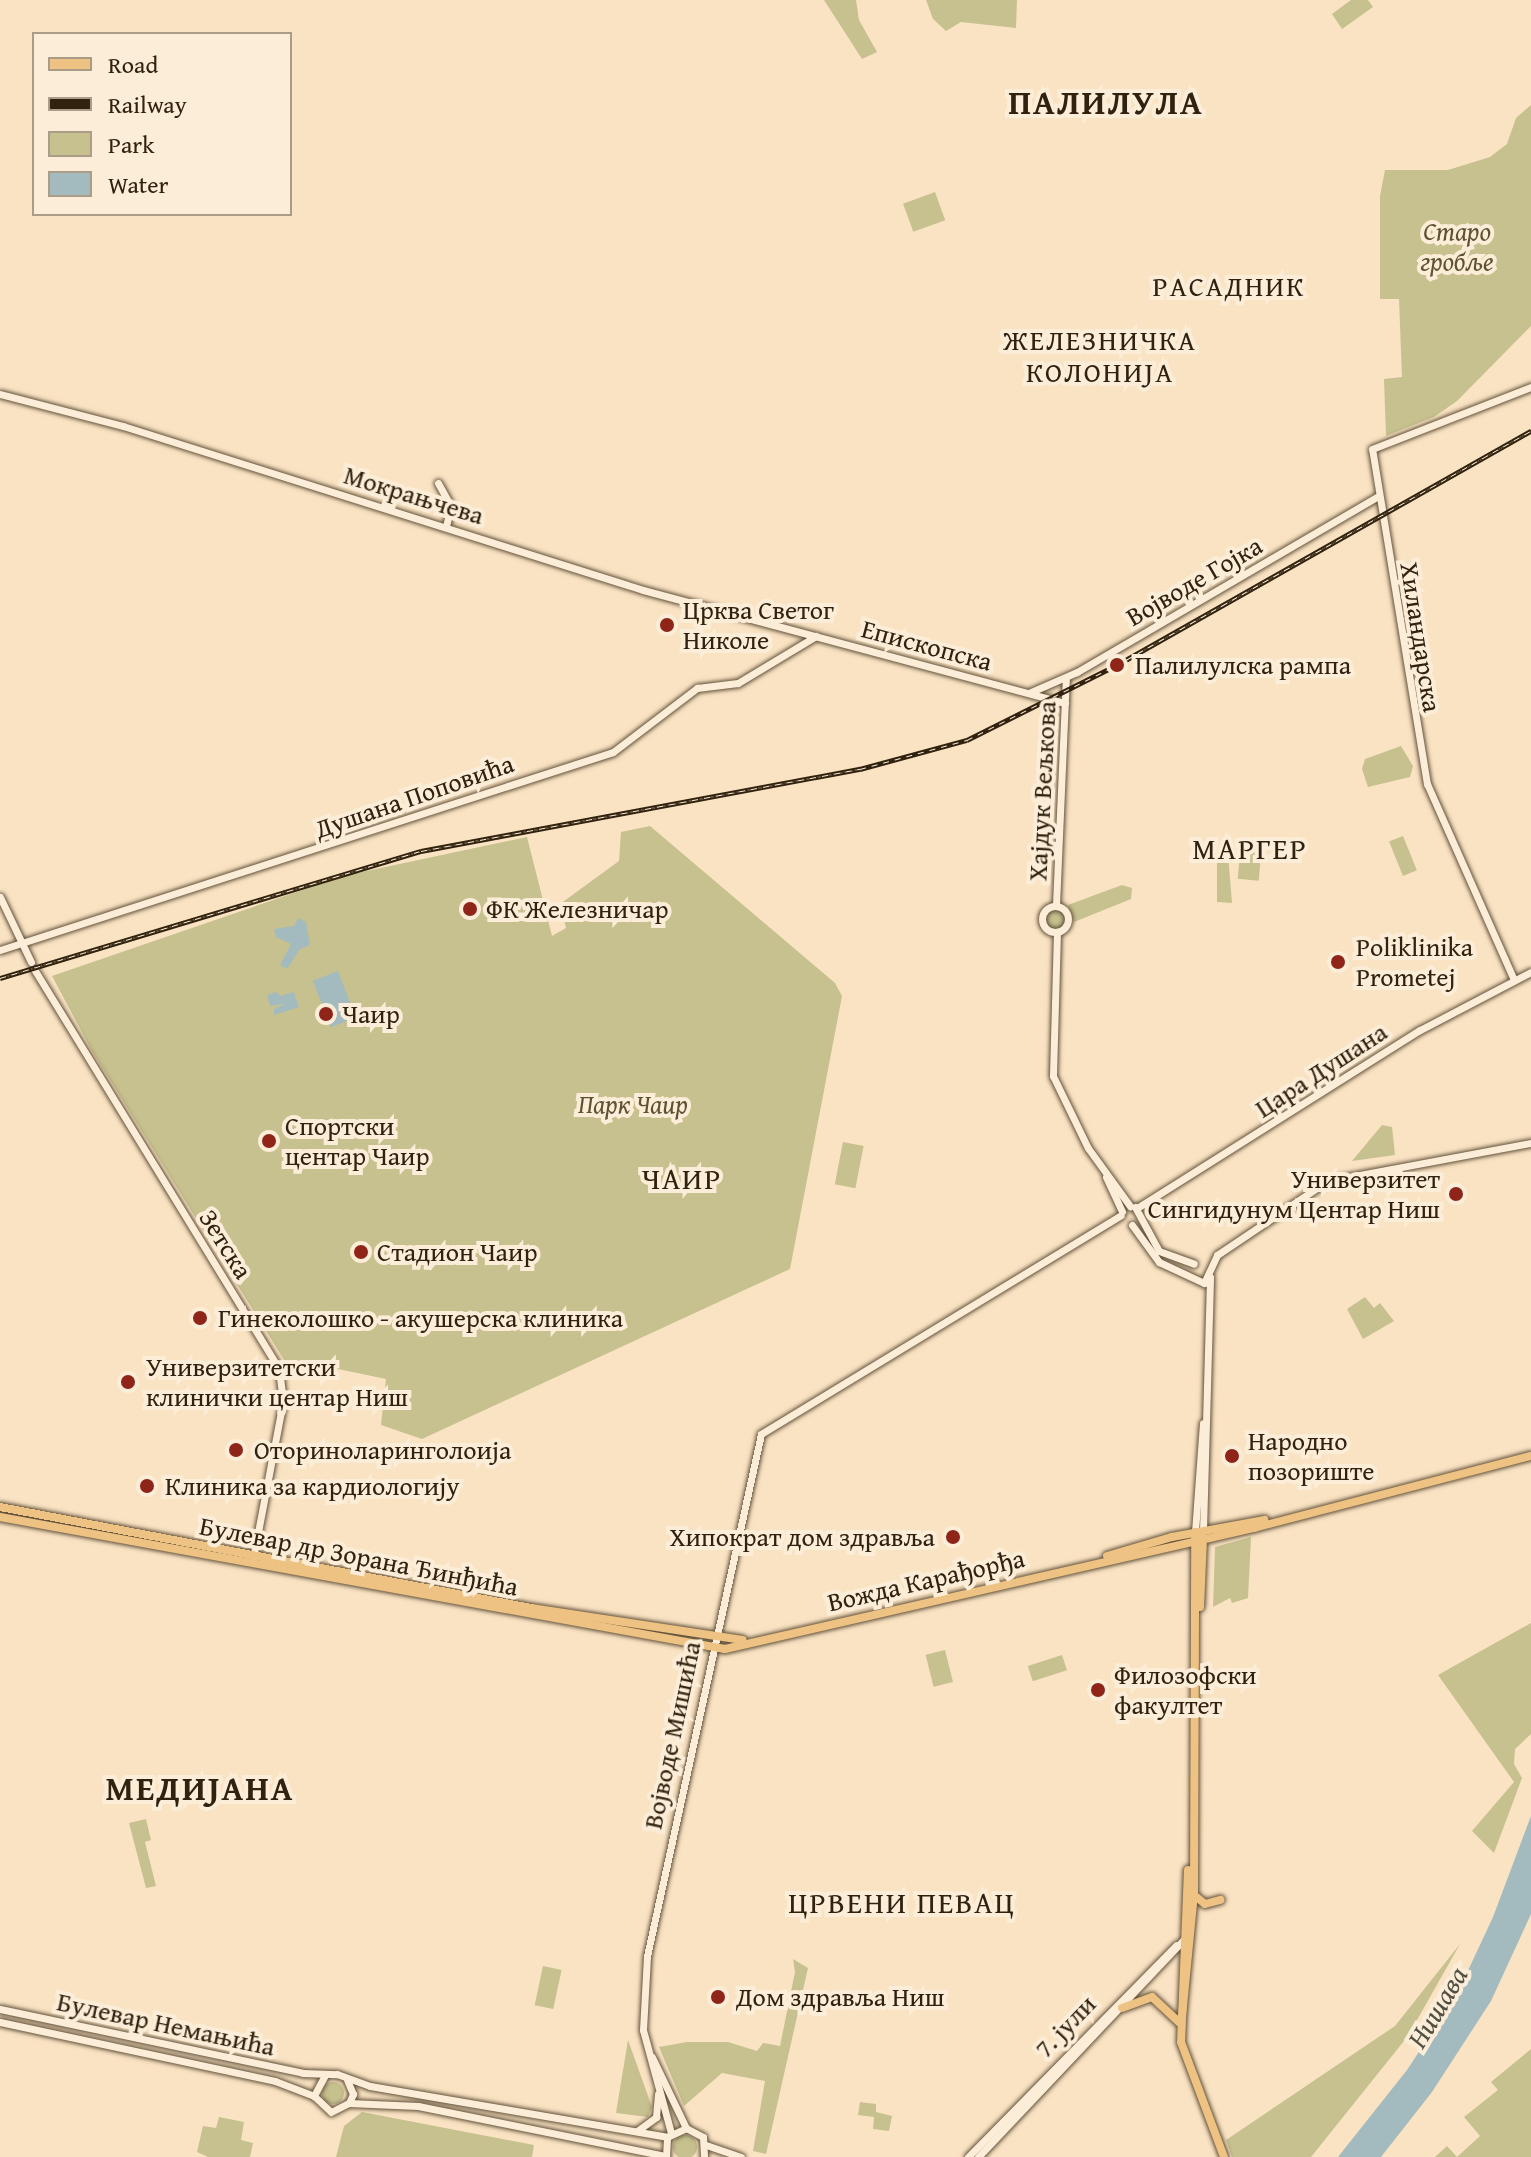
<!DOCTYPE html>
<html>
<head>
<meta charset="utf-8">
<style>
	body { margin:0 }
	#map { position:relative; width:1531px; height:2157px; overflow:hidden; background:#fae3c3; font-family:"Gentium Book Plus",serif }
	div>[style] { position:absolute }
	[style*='--x'] { left:calc(var(--x)*1px); top:calc(var(--y)*1px); width:calc(var(--w)*1px); rotate:calc(var(--a)*1deg) }
	.green>* { inset:0; background:#c6c18e; transform-origin:0 0 }
	.round { border-radius:50% }
	.water>* { inset:0; background:#a3bbbe; transform-origin:0 0 }
	.roads { filter:drop-shadow(0 0 2px #62523b) drop-shadow(0 0 2px #62523b) }
	.minor>* { height:7px; margin:-3.5px; padding:0 3.5px; transform-origin:3.5px; border-radius:3.5px; background:#fcedd8 }
	.minor>.ring { margin:-3.5px; padding:0; box-sizing:content-box; background:none; border:7px solid #fcedd8; border-radius:50% }
	.major>* { height:8px; margin:-4px; padding:0 4px; transform-origin:4px; border-radius:4px; background:#edc282 }
	.rail>* { height:5px; margin-top:-2.5px; transform-origin:0; background:repeating-linear-gradient(90deg,#fcedd8 0 6px,#30220e 0 12px); box-sizing:border-box; border-block:2px solid #30220e }
	.dots>* { width:22px; height:22px; translate:-50% -50%; box-sizing:border-box; border:4px solid #fcedd8; border-radius:50% }
	span { translate:-50% -50%; white-space:nowrap; text-align:center; line-height:1.15; -webkit-text-stroke:8px #fcedd8; paint-order:stroke }
	.park-label { font-size:26px; color:#5d5234; font-style:italic }
	.street-label { font-size:26px; color:#30220e }
	.poi-label { font-size:26px; color:#30220e }
	.left { translate:0 -50%; text-align:left }
	.right { translate:-100% -50%; text-align:right }
	.neighbourhood-label { font-size:28px; color:#30220e; letter-spacing:2px }
	.water-label { font-size:28px; color:#525043; font-style:italic }
	.quarter-label { font-size:30px; color:#30220e; letter-spacing:2px }
	.district-label { font-size:34px; color:#30220e; font-weight:700; letter-spacing:2px }
	.legend { position:absolute; left:32px; top:32px; width:260px; height:184px; box-sizing:border-box; background:#fcedd8; border:2px solid #aa9c87; margin:0; padding:10px 14px; list-style:none; font-size:24px; color:#30220e }
	.legend li { display:flex; align-items:center; gap:16px; height:40px }
	.legend b { width:40px; border:2px solid #aa9c87 }
</style>
</head>
<body>
<div id="map">
	<div class="green">
		<div style="clip-path:polygon(824px 0,856px 0,859px 20px,877px 52px,862px 59px)"></div>
		<div style="clip-path:polygon(926px 0,1017px 0,1016px 28px,961px 22px,946px 31px,933px 19px)"></div>
		<div style="clip-path:polygon(1351px 0,1368px 0,1373px 7px,1342px 29px,1332px 14px)"></div>
		<div style="clip-path:polygon(1531px 105px,1531px 326px,1457px 401px,1434px 417px,1386px 436px,1384px 379px,1402px 377px,1399px 299px,1380px 299px,1380px 196px,1385px 170px,1448px 170px,1490px 157px,1507px 144px,1516px 118px)"></div>
		<div style="left:935px;top:192px;width:30px;height:34px;rotate:70deg"></div>
		<div style="clip-path:polygon(1401px 746px,1413px 766px,1410px 777px,1368px 787px,1362px 769px,1365px 759px)"></div>
		<div style="clip-path:polygon(650px 826px,835px 983px,842px 996px,790px 1269px,422px 1439px,381px 1425px,386px 1379px,338px 1369px,336px 1377px,291px 1371px,92px 1051px,52px 976px,343px 876px,527px 837px,552px 936px,566px 928px,560px 904px,619px 861px,621px 832px)"></div>
		<div style="left:1403px;top:836px;width:37px;height:15px;rotate:68deg"></div>
		<div style="left:1241px;top:842px;width:21px;height:37px;rotate:5deg"></div>
		<div style="clip-path:polygon(1217px 853px,1228px 854px,1232px 903px,1217px 902px)"></div>
		<div style="clip-path:polygon(1122px 885px,1132px 888px,1131px 899px,1074px 922px,1068px 905px)"></div>
		<div class="round" style="left:1043px;top:907px;width:24px;height:24px"></div>
		<div style="clip-path:polygon(1382px 1125px,1392px 1127px,1395px 1155px,1352px 1161px)"></div>
		<div style="left:843px;top:1142px;width:21px;height:43px;rotate:11deg"></div>
		<div style="clip-path:polygon(1365px 1297px,1374px 1308px,1380px 1303px,1394px 1321px,1363px 1339px,1347px 1309px)"></div>
		<div style="clip-path:polygon(1251px 1537px,1248px 1598px,1232px 1603px,1230px 1598px,1213px 1607px,1215px 1547px)"></div>
		<div style="clip-path:polygon(1531px 1623px,1531px 1734px,1515px 1749px,1514px 1764px,1522px 1778px,1494px 1853px,1472px 1831px,1514px 1782px,1438px 1675px)"></div>
		<div style="left:945px;top:1650px;width:33px;height:20px;rotate:76deg"></div>
		<div style="left:1062px;top:1655px;width:16px;height:36px;rotate:72deg"></div>
		<div style="clip-path:polygon(146px 1819px,151px 1840px,145px 1842px,156px 1886px,146px 1888px,129px 1823px)"></div>
		<div style="clip-path:polygon(1460px 1944px,1408px 2036px,1311px 2157px,1232px 2157px,1226px 2140px,1395px 2026px)"></div>
		<div style="clip-path:polygon(793px 1959px,808px 1968px,766px 2154px,753px 2151px,765px 2081px,722px 2073px,684px 2106px,659px 2047px,687px 2042px,728px 2042px,757px 2051px,763px 2043px,780px 2046px,795px 1972px)"></div>
		<div style="left:543px;top:1966px;width:19px;height:40px;rotate:12deg"></div>
		<div style="clip-path:polygon(628px 2040px,652px 2107px,648px 2117px,616px 2113px)"></div>
		<div style="clip-path:polygon(1531px 2049px,1531px 2157px,1435px 2157px,1447px 2146px,1457px 2157px,1480px 2136px,1464px 2117px,1498px 2090px,1491px 2082px)"></div>
		<div class="round" style="left:322px;top:2082px;width:22px;height:22px"></div>
		<div style="clip-path:polygon(860px 2102px,876px 2104px,876px 2112px,892px 2116px,889px 2131px,873px 2129px,874px 2117px,858px 2115px)"></div>
		<div style="clip-path:polygon(362px 2112px,534px 2145px,532px 2157px,336px 2157px,344px 2126px)"></div>
		<div style="clip-path:polygon(219px 2117px,244px 2122px,241px 2140px,253px 2143px,250px 2157px,208px 2157px,197px 2152px,203px 2126px,216px 2128px)"></div>
		<div class="round" style="left:673px;top:2135px;width:24px;height:24px"></div>
	</div>
	<div class="water">
		<div style="clip-path:polygon(298px 918px,306px 922px,310px 945px,300px 949px,287px 969px,280px 965px,291px 944px,276px 937px,274px 929px,294px 926px)"></div>
		<div style="left:338px;top:971px;width:50px;height:27px;rotate:69deg"></div>
		<div style="clip-path:polygon(277px 992px,280px 996px,294px 992px,299px 1007px,274px 1015px,274px 1009px,285px 1004px,270px 1006px,267px 995px)"></div>
		<div style="clip-path:polygon(1531px 1816px,1531px 1914px,1491px 2001px,1432px 2092px,1381px 2157px,1338px 2157px,1407px 2070px,1458px 1992px,1493px 1917px)"></div>
	</div>
	<div class="roads">
		<div class="minor">
			<div style="--x:0;--y:394;--w:127;--a:14.6"></div>
			<div style="--x:123;--y:426;--w:545;--a:17.5"></div>
			<div style="--x:643;--y:590;--w:437;--a:15"></div>
			<div style="--x:438;--y:483;--w:26;--a:61"></div>
			<div style="--x:451;--y:506;--w:21;--a:104"></div>
			<div style="--x:1031;--y:692;--w:50;--a:-23.5"></div>
			<div style="--x:1077;--y:672;--w:347;--a:-30.3"></div>
			<div style="--x:0;--y:897;--w:72;--a:64.5"></div>
			<div style="--x:1056;--y:905;--w:227;--a:-87.5"></div>
			<div class="ring" style="left:1042px;top:906px;width:19px;height:19px"></div>
			<div style="--x:1057;--y:932;--w:144;--a:91.6"></div>
			<div style="--x:1053;--y:1076;--w:80;--a:64.1"></div>
			<div style="--x:1088;--y:1148;--w:72;--a:54.1"></div>
			<div style="--x:0;--y:950;--w:644;--a:-17.9"></div>
			<div style="--x:613;--y:752;--w:106;--a:-37.3"></div>
			<div style="--x:697;--y:688;--w:41;--a:-7"></div>
			<div style="--x:738;--y:683;--w:91;--a:-31.1"></div>
			<div style="--x:34;--y:969;--w:469;--a:58.5"></div>
			<div style="--x:279;--y:1369;--w:32;--a:83"></div>
			<div style="--x:283;--y:1401;--w:160;--a:100.8"></div>
			<div style="--x:1514;--y:980;--w:214;--a:-113.9"></div>
			<div style="--x:1427;--y:784;--w:339;--a:-99.3"></div>
			<div style="--x:1372;--y:449;--w:171;--a:-21.3"></div>
			<div style="--x:1106;--y:1177;--w:38;--a:65"></div>
			<div style="--x:1135;--y:1207;--w:50;--a:61.4"></div>
			<div style="--x:1159;--y:1251;--w:37;--a:20"></div>
			<div style="--x:1137;--y:1208;--w:334;--a:-32.2"></div>
			<div style="--x:1420;--y:1030;--w:125;--a:-27.6"></div>
			<div style="--x:1132;--y:1225;--w:46;--a:53.9"></div>
			<div style="--x:1159;--y:1262;--w:50;--a:25"></div>
			<div style="--x:1204;--y:1283;--w:31;--a:-65"></div>
			<div style="--x:1217;--y:1255;--w:133;--a:-33.9"></div>
			<div style="--x:1327;--y:1181;--w:208;--a:-10.6"></div>
			<div style="--x:1203;--y:1530;--w:253;--a:-88.4"></div>
			<div style="--x:1195;--y:1532;--w:109;--a:-85.8"></div>
			<div style="--x:0;--y:2009;--w:310;--a:11.9"></div>
			<div style="--x:303;--y:2073;--w:34;--a:2"></div>
			<div style="--x:337;--y:2074;--w:35;--a:20"></div>
			<div style="--x:370;--y:2086;--w:301;--a:9.7"></div>
			<div style="--x:0;--y:2022;--w:281;--a:12.1"></div>
			<div style="--x:275;--y:2081;--w:42;--a:21"></div>
			<div style="--x:652;--y:2057;--w:79;--a:64.4"></div>
			<div style="--x:325;--y:2075;--w:24;--a:118"></div>
			<div style="--x:314;--y:2096;--w:23;--a:43"></div>
			<div style="--x:331;--y:2112;--w:20;--a:-27"></div>
			<div style="--x:349;--y:2103;--w:10;--a:-66"></div>
			<div style="--x:353;--y:2094;--w:15;--a:-113"></div>
			<div style="--x:349;--y:2103;--w:69;--a:2.5"></div>
			<div style="--x:418;--y:2106;--w:252;--a:11.4"></div>
			<div style="--x:637;--y:2131;--w:24;--a:-36"></div>
			<div style="--x:656;--y:2117;--w:23;--a:-85"></div>
			<div style="--x:671;--y:2133;--w:107;--a:-105.2"></div>
			<div style="--x:643;--y:2030;--w:74;--a:-86.9"></div>
			<div style="--x:647;--y:1956;--w:534;--a:-77.68"></div>
			<div style="--x:761;--y:1434;--w:421;--a:-31.3"></div>
			<div style="--x:706;--y:2145;--w:37;--a:19"></div>
			<div style="--x:666;--y:2157;--w:20;--a:-87"></div>
			<div style="--x:667;--y:2137;--w:21;--a:-25"></div>
			<div style="--x:686;--y:2128;--w:19;--a:28"></div>
			<div style="--x:703;--y:2137;--w:20;--a:87"></div>
			<div style="--x:968;--y:2157;--w:297;--a:-45.5"></div>
			<div style="--x:978;--y:2157;--w:301;--a:-46.6"></div>
		</div>
		<div class="major">
			<div style="--x:0;--y:1507;--w:541;--a:10.77"></div>
			<div style="--x:531;--y:1608;--w:214;--a:8.6"></div>
			<div style="--x:0;--y:1517;--w:737;--a:10.32"></div>
			<div style="--x:725;--y:1649;--w:543;--a:-12.88"></div>
			<div style="--x:1254;--y:1528;--w:286;--a:-14.6"></div>
			<div style="--x:1107;--y:1556;--w:68;--a:-16.3"></div>
			<div style="--x:1172;--y:1537;--w:94;--a:-10.5"></div>
			<div style="--x:1200;--y:1607;--w:70;--a:-87.5"></div>
			<div style="--x:1188;--y:1870;--w:172;--a:92.3"></div>
			<div style="--x:1181;--y:2042;--w:123;--a:69.5"></div>
			<div style="--x:1194;--y:1895;--w:14;--a:39"></div>
			<div style="--x:1205;--y:1904;--w:16;--a:-15"></div>
			<div style="--x:1122;--y:2008;--w:32;--a:-20"></div>
			<div style="--x:1152;--y:1997;--w:40;--a:43"></div>
			<div style="--x:1182;--y:2016;--w:123;--a:-84.4"></div>
			<div style="--x:1194;--y:1894;--w:362;--a:-89.8"></div>
		</div>
	</div>
	<div class="rail">
		<div style="--x:0;--y:978;--w:440;--a:-16.8"></div>
		<div style="--x:421;--y:851;--w:447;--a:-10.6"></div>
		<div style="--x:860;--y:769;--w:111;--a:-15.2"></div>
		<div style="--x:967;--y:740;--w:168;--a:-26.6"></div>
		<div style="--x:1117;--y:665;--w:476;--a:-29.5"></div>
	</div>
	<div class="dots">
		<div style="left:667px;top:625px;background:#8f2418"></div>
		<div style="left:1117px;top:665px;background:#8f2418"></div>
		<div style="left:470px;top:909px;background:#8f2418"></div>
		<div style="left:1338px;top:962px;background:#8f2418"></div>
		<div style="left:326px;top:1014px;background:#8f2418"></div>
		<div style="left:269px;top:1141px;background:#8f2418"></div>
		<div style="left:1456px;top:1194px;background:#8f2418"></div>
		<div style="left:361px;top:1252px;background:#8f2418"></div>
		<div style="left:200px;top:1318px;background:#8f2418"></div>
		<div style="left:128px;top:1382px;background:#8f2418"></div>
		<div style="left:236px;top:1450px;background:#8f2418"></div>
		<div style="left:1232px;top:1456px;background:#8f2418"></div>
		<div style="left:147px;top:1486px;background:#8f2418"></div>
		<div style="left:953px;top:1537px;background:#8f2418"></div>
		<div style="left:1098px;top:1690px;background:#8f2418"></div>
		<div style="left:718px;top:1997px;background:#8f2418"></div>
	</div>
	<div class="park-label">
		<span style="left:1457px;top:246px">Старо<br>гробље</span>
		<span style="left:633px;top:1104px">Парк Чаир</span>
	</div>
	<div class="street-label">
		<span style="left:414px;top:495px;rotate:17deg">Мокрањчева</span>
		<span style="left:1194px;top:581px;rotate:-30deg">Војводе Гојка</span>
		<span style="left:1421px;top:637px;rotate:81deg">Хиландарска</span>
		<span style="left:927px;top:645px;rotate:15deg">Епископска</span>
		<span style="left:1042px;top:791px;rotate:-87deg">Хајдук Вељкова</span>
		<span style="left:414px;top:796px;rotate:-19deg">Душана Поповића</span>
		<span style="left:1321px;top:1070px;rotate:-33deg">Цара Душана</span>
		<span style="left:226px;top:1244px;rotate:58deg">Зетска</span>
		<span style="left:359px;top:1556px;rotate:11deg">Булевар др Зорана Ђинђића</span>
		<span style="left:926px;top:1580px;rotate:-13deg">Вожда Карађорђа</span>
		<span style="left:672px;top:1735px;rotate:-78deg">Војводе Мишића</span>
		<span style="left:166px;top:2024px;rotate:12deg">Булевар Немањића</span>
		<span style="left:1065px;top:2026px;rotate:-46deg">7. јули</span>
	</div>
	<div class="poi-label">
		<span class="left" style="left:683px;top:625px">Црква Светог<br>Николе</span>
		<span class="left" style="left:1135px;top:665px">Палилулска рампа</span>
		<span class="left" style="left:486px;top:909px">ФК Железничар</span>
		<span class="left" style="left:1356px;top:962px">Poliklinika<br>Prometej</span>
		<span class="left" style="left:342px;top:1014px">Чаир</span>
		<span class="left" style="left:285px;top:1141px">Спортски<br>центар Чаир</span>
		<span class="right" style="left:1440px;top:1194px">Универзитет<br>Сингидунум Центар Ниш</span>
		<span class="left" style="left:377px;top:1252px">Стадион Чаир</span>
		<span class="left" style="left:218px;top:1318px">Гинеколошко - акушерска клиника</span>
		<span class="left" style="left:146px;top:1382px">Универзитетски<br>клинички центар Ниш</span>
		<span class="left" style="left:1248px;top:1456px">Народно<br>позориште</span>
		<span class="left" style="left:254px;top:1450px">Оториноларинголоија</span>
		<span class="left" style="left:165px;top:1486px">Клиника за кардиологију</span>
		<span class="right" style="left:935px;top:1537px">Хипократ дом здравља</span>
		<span class="left" style="left:1114px;top:1690px">Филозофски<br>факултет</span>
		<span class="left" style="left:736px;top:1997px">Дом здравља Ниш</span>
	</div>
	<div class="neighbourhood-label">
		<span style="left:1229px;top:286px">РАСАДНИК</span>
		<span style="left:1100px;top:356px">ЖЕЛЕЗНИЧКА<br>КОЛОНИЈА</span>
	</div>
	<div class="water-label">
		<span style="left:1437px;top:2007px;rotate:-59deg">Нишава</span>
	</div>
	<div class="quarter-label">
		<span style="left:1250px;top:848px">МАРГЕР</span>
		<span style="left:682px;top:1178px">ЧАИР</span>
		<span style="left:902px;top:1902px">ЦРВЕНИ ПЕВАЦ</span>
	</div>
	<div class="district-label">
		<span style="left:1106px;top:102px">ПАЛИЛУЛА</span>
		<span style="left:200px;top:1788px">МЕДИЈАНА</span>
	</div>
	<ul class="legend">
	<li><b style="height:10px;background:#edc282"></b>Road</li>
	<li><b style="height:10px;background:#30220e"></b>Railway</li>
	<li><b style="height:22px;background:#c6c18e"></b>Park</li>
	<li><b style="height:22px;background:#a3bbbe"></b>Water</li>
	</ul>
</div>
</body>
</html>
